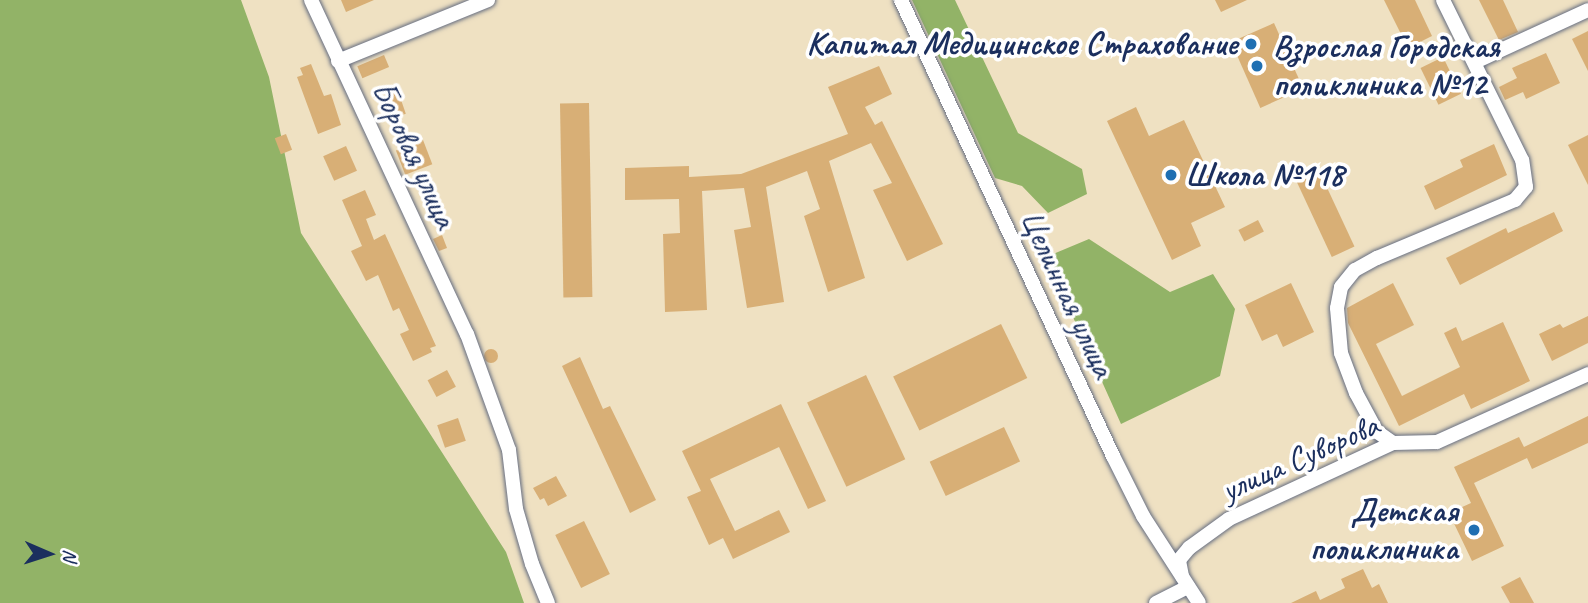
<!DOCTYPE html>
<html>
<head>
<meta charset="utf-8">
<style>
	body { margin:0 }
	#map { position:relative; width:1588px; height:603px; overflow:hidden; background:#efe1c2; font-family:Caveat,sans-serif }
	div>[style] { position:absolute }
	[style*='--x'] { left:calc(var(--x)*1px); top:calc(var(--y)*1px); width:calc(var(--w)*1px); rotate:calc(var(--a)*1deg) }
	.forest>* { inset:0; background:#92b367 }
	.building>* { inset:0; background:#d8af76; transform-origin:0 0 }
	.round { border-radius:50% }
	.roads { filter:drop-shadow(0 0 2px #656d81) drop-shadow(0 0 2px #656d81) }
	.minor>* { height:14px; margin:-7px; padding:0 7px; transform-origin:7px; border-radius:7px; background:#fff }
	.dots>* { width:19px; height:19px; translate:-50% -50%; box-sizing:border-box; border:4px solid #fff; border-radius:50% }
	span { translate:-50% -50%; white-space:nowrap; text-align:center; line-height:1.15; -webkit-text-stroke:7px #fff; paint-order:stroke }
	.poi-label { font-size:33px; color:#1b2f5e; font-weight:700 }
	.right { translate:-100% -50%; text-align:right }
	.left { translate:0 -50%; text-align:left }
	.street-label { font-size:33px; color:#1b2f5e }
	.north { position:absolute; left:14px; top:519px; width:70px; height:70px; -webkit-text-stroke:5px #fff; paint-order:stroke; rotate:93deg; font-size:19px; font-weight:700; line-height:28px; text-align:center; color:#1b2f5e }
	.north::after { content:''; display:block; margin:auto; width:24px; height:32px; background:#1b2f5e; clip-path:polygon(50% 0,100% 100%,50% 72%,0 100%) }
</style>
</head>
<body>
<div id="map">
	<div class="forest">
		<div style="clip-path:polygon(0 0,241px 0,269px 77px,301px 233px,506px 552px,524px 603px,0 603px)"></div>
		<div style="clip-path:polygon(912px 0,955px 0,1018px 133px,1082px 169px,1087px 194px,1048px 213px,1022px 186px,995px 178px)"></div>
		<div style="clip-path:polygon(1089px 239px,1170px 292px,1213px 274px,1235px 309px,1220px 376px,1121px 424px,1046px 257px)"></div>
	</div>
	<div class="building">
		<div style="clip-path:polygon(341px 0,374px 0,346px 12px)"></div>
		<div style="clip-path:polygon(1215px 0,1247px 0,1221px 12px)"></div>
		<div style="clip-path:polygon(1384px 0,1415px 0,1432px 36px,1408px 48px)"></div>
		<div style="clip-path:polygon(1479px 0,1503px 0,1518px 32px,1499px 40px)"></div>
		<div style="left:1274px;top:23px;width:72px;height:47px;rotate:66deg"></div>
		<div style="clip-path:polygon(1588px 31px,1588px 71px,1572px 39px)"></div>
		<div style="clip-path:polygon(1546px 53px,1560px 83px,1526px 99px,1523px 92px,1505px 100px,1499px 87px,1517px 78px,1512px 68px)"></div>
		<div style="left:384px;top:55px;width:13px;height:29px;rotate:67deg"></div>
		<div style="left:1443px;top:57px;width:41px;height:25px;rotate:64deg"></div>
		<div style="clip-path:polygon(311px 64px,324px 96px,331px 94px,341px 125px,318px 134px,297px 77px,303px 75px,300px 68px)"></div>
		<div style="clip-path:polygon(879px 66px,892px 94px,865px 107px,875px 125px,882px 121px,943px 244px,907px 261px,873px 190px,892px 183px,871px 143px,829px 161px,865px 278px,828px 292px,804px 216px,820px 209px,807px 171px,766px 187px,784px 302px,747px 308px,734px 230px,751px 227px,744px 188px,702px 191px,707px 310px,665px 312px,663px 234px,680px 233px,679px 199px,625px 200px,625px 168px,689px 166px,689px 177px,741px 174px,848px 134px,828px 87px)"></div>
		<div style="left:398px;top:91px;width:24px;height:22px;rotate:71deg"></div>
		<div style="left:589px;top:103px;width:194px;height:29px;rotate:89deg"></div>
		<div style="clip-path:polygon(1136px 107px,1149px 136px,1184px 120px,1225px 207px,1191px 223px,1201px 246px,1172px 260px,1107px 121px)"></div>
		<div style="left:286px;top:134px;width:17px;height:12px;rotate:69deg"></div>
		<div style="clip-path:polygon(1588px 135px,1588px 185px,1568px 145px)"></div>
		<div style="left:423px;top:140px;width:26px;height:29px;rotate:69deg"></div>
		<div style="clip-path:polygon(1494px 144px,1507px 175px,1435px 210px,1424px 186px,1463px 167px,1460px 160px)"></div>
		<div style="left:346px;top:146px;width:27px;height:25px;rotate:66deg"></div>
		<div style="left:1316px;top:164px;width:91px;height:25px;rotate:65deg"></div>
		<div style="clip-path:polygon(365px 190px,376px 215px,366px 219px,374px 240px,385px 234px,436px 346px,430px 348px,432px 352px,413px 361px,400px 334px,409px 330px,399px 308px,393px 311px,378px 275px,366px 281px,351px 251px,362px 246px,342px 200px)"></div>
		<div style="clip-path:polygon(1554px 212px,1563px 231px,1460px 285px,1446px 258px,1506px 228px,1508px 233px)"></div>
		<div style="left:1258px;top:220px;width:13px;height:22px;rotate:63deg"></div>
		<div style="clip-path:polygon(442px 235px,447px 248px,439px 251px,433px 239px)"></div>
		<div style="clip-path:polygon(1291px 283px,1314px 332px,1283px 347px,1277px 334px,1262px 341px,1245px 305px)"></div>
		<div style="clip-path:polygon(1393px 283px,1414px 325px,1376px 344px,1402px 396px,1460px 367px,1444px 333px,1456px 327px,1462px 341px,1503px 322px,1530px 381px,1471px 409px,1464px 394px,1399px 426px,1348px 323px,1347px 308px)"></div>
		<div style="clip-path:polygon(1588px 316px,1588px 343px,1552px 361px,1539px 334px,1560px 324px,1563px 328px)"></div>
		<div style="left:1001px;top:324px;width:60px;height:120px;rotate:64deg"></div>
		<div class="round" style="left:484px;top:349px;width:14px;height:14px"></div>
		<div style="clip-path:polygon(580px 357px,603px 409px,610px 406px,656px 500px,630px 513px,562px 366px)"></div>
		<div style="left:447px;top:370px;width:19px;height:22px;rotate:62deg"></div>
		<div style="left:866px;top:375px;width:93px;height:65px;rotate:65deg"></div>
		<div style="clip-path:polygon(781px 404px,826px 501px,808px 509px,779px 447px,710px 479px,735px 531px,779px 510px,790px 532px,733px 559px,723px 538px,709px 545px,687px 497px,701px 491px,682px 451px)"></div>
		<div style="clip-path:polygon(1588px 416px,1588px 443px,1532px 469px,1527px 458px,1474px 483px,1504px 546px,1472px 561px,1449px 513px,1471px 503px,1454px 467px,1519px 437px,1524px 447px)"></div>
		<div style="left:458px;top:418px;width:24px;height:22px;rotate:71deg"></div>
		<div style="left:1004px;top:427px;width:38px;height:82px;rotate:65deg"></div>
		<div style="clip-path:polygon(556px 476px,567px 496px,548px 506px,544px 498px,540px 500px,533px 488px)"></div>
		<div style="left:584px;top:521px;width:59px;height:32px;rotate:64deg"></div>
		<div style="clip-path:polygon(1363px 569px,1372px 588px,1379px 584px,1388px 603px,1291px 603px,1316px 591px,1320px 600px,1345px 588px,1341px 579px)"></div>
		<div style="clip-path:polygon(1520px 577px,1534px 603px,1510px 603px,1501px 587px)"></div>
	</div>
	<div class="roads">
		<div class="minor">
			<div style="--x:311;--y:0;--w:369;--a:65"></div>
			<div style="--x:467;--y:334;--w:123;--a:70.1"></div>
			<div style="--x:509;--y:450;--w:59;--a:83.2"></div>
			<div style="--x:516;--y:509;--w:57;--a:73.8"></div>
			<div style="--x:532;--y:564;--w:42;--a:67.7"></div>
			<div style="--x:901;--y:0;--w:503;--a:65.07"></div>
			<div style="--x:1113;--y:456;--w:67;--a:63.4"></div>
			<div style="--x:1143;--y:516;--w:103;--a:57.2"></div>
			<div style="--x:338;--y:61;--w:162;--a:-22.1"></div>
			<div style="--x:1475;--y:62;--w:124;--a:-24.7"></div>
			<div style="--x:1393;--y:443;--w:19;--a:-145"></div>
			<div style="--x:1377;--y:432;--w:44;--a:-118.3"></div>
			<div style="--x:1356;--y:393;--w:43;--a:-110.6"></div>
			<div style="--x:1341;--y:353;--w:45;--a:-95.1"></div>
			<div style="--x:1337;--y:308;--w:21;--a:-79"></div>
			<div style="--x:1341;--y:287;--w:22;--a:-51"></div>
			<div style="--x:1355;--y:270;--w:25;--a:-29"></div>
			<div style="--x:1377;--y:258;--w:150;--a:-22.8"></div>
			<div style="--x:1515;--y:200;--w:17;--a:-50"></div>
			<div style="--x:1526;--y:187;--w:27;--a:-98"></div>
			<div style="--x:1522;--y:160;--w:178;--a:-116.3"></div>
			<div style="--x:1182;--y:576;--w:16;--a:-101"></div>
			<div style="--x:1179;--y:560;--w:16;--a:-50"></div>
			<div style="--x:1189;--y:548;--w:49;--a:-35.9"></div>
			<div style="--x:1229;--y:519;--w:181;--a:-24.9"></div>
			<div style="--x:1393;--y:443;--w:44;--a:-1.3"></div>
			<div style="--x:1437;--y:442;--w:166;--a:-24.2"></div>
			<div style="--x:1156;--y:603;--w:36;--a:-27"></div>
		</div>
	</div>
	<div class="dots">
		<div style="left:1251px;top:44px;background:#1f6fb2"></div>
		<div style="left:1257px;top:66px;background:#1f6fb2"></div>
		<div style="left:1171px;top:175px;background:#1f6fb2"></div>
		<div style="left:1474px;top:530px;background:#1f6fb2"></div>
	</div>
	<div class="poi-label">
		<span class="right" style="left:1237px;top:44px">Капитал Медицинское Страхование</span>
		<span class="left" style="left:1273px;top:66px">Взрослая Городская<br>поликлиника №12</span>
		<span class="left" style="left:1185px;top:175px">Школа №118</span>
		<span class="right" style="left:1458px;top:530px">Детская<br>поликлиника</span>
	</div>
	<div class="street-label">
		<span style="left:414px;top:155px;rotate:65deg">Боровая улица</span>
		<span style="left:1067px;top:294px;rotate:65deg">Целинная улица</span>
		<span style="left:1300px;top:458px;rotate:-24deg">улица Суворова</span>
	</div>
	<div class="north">N</div>
</div>
</body>
</html>
